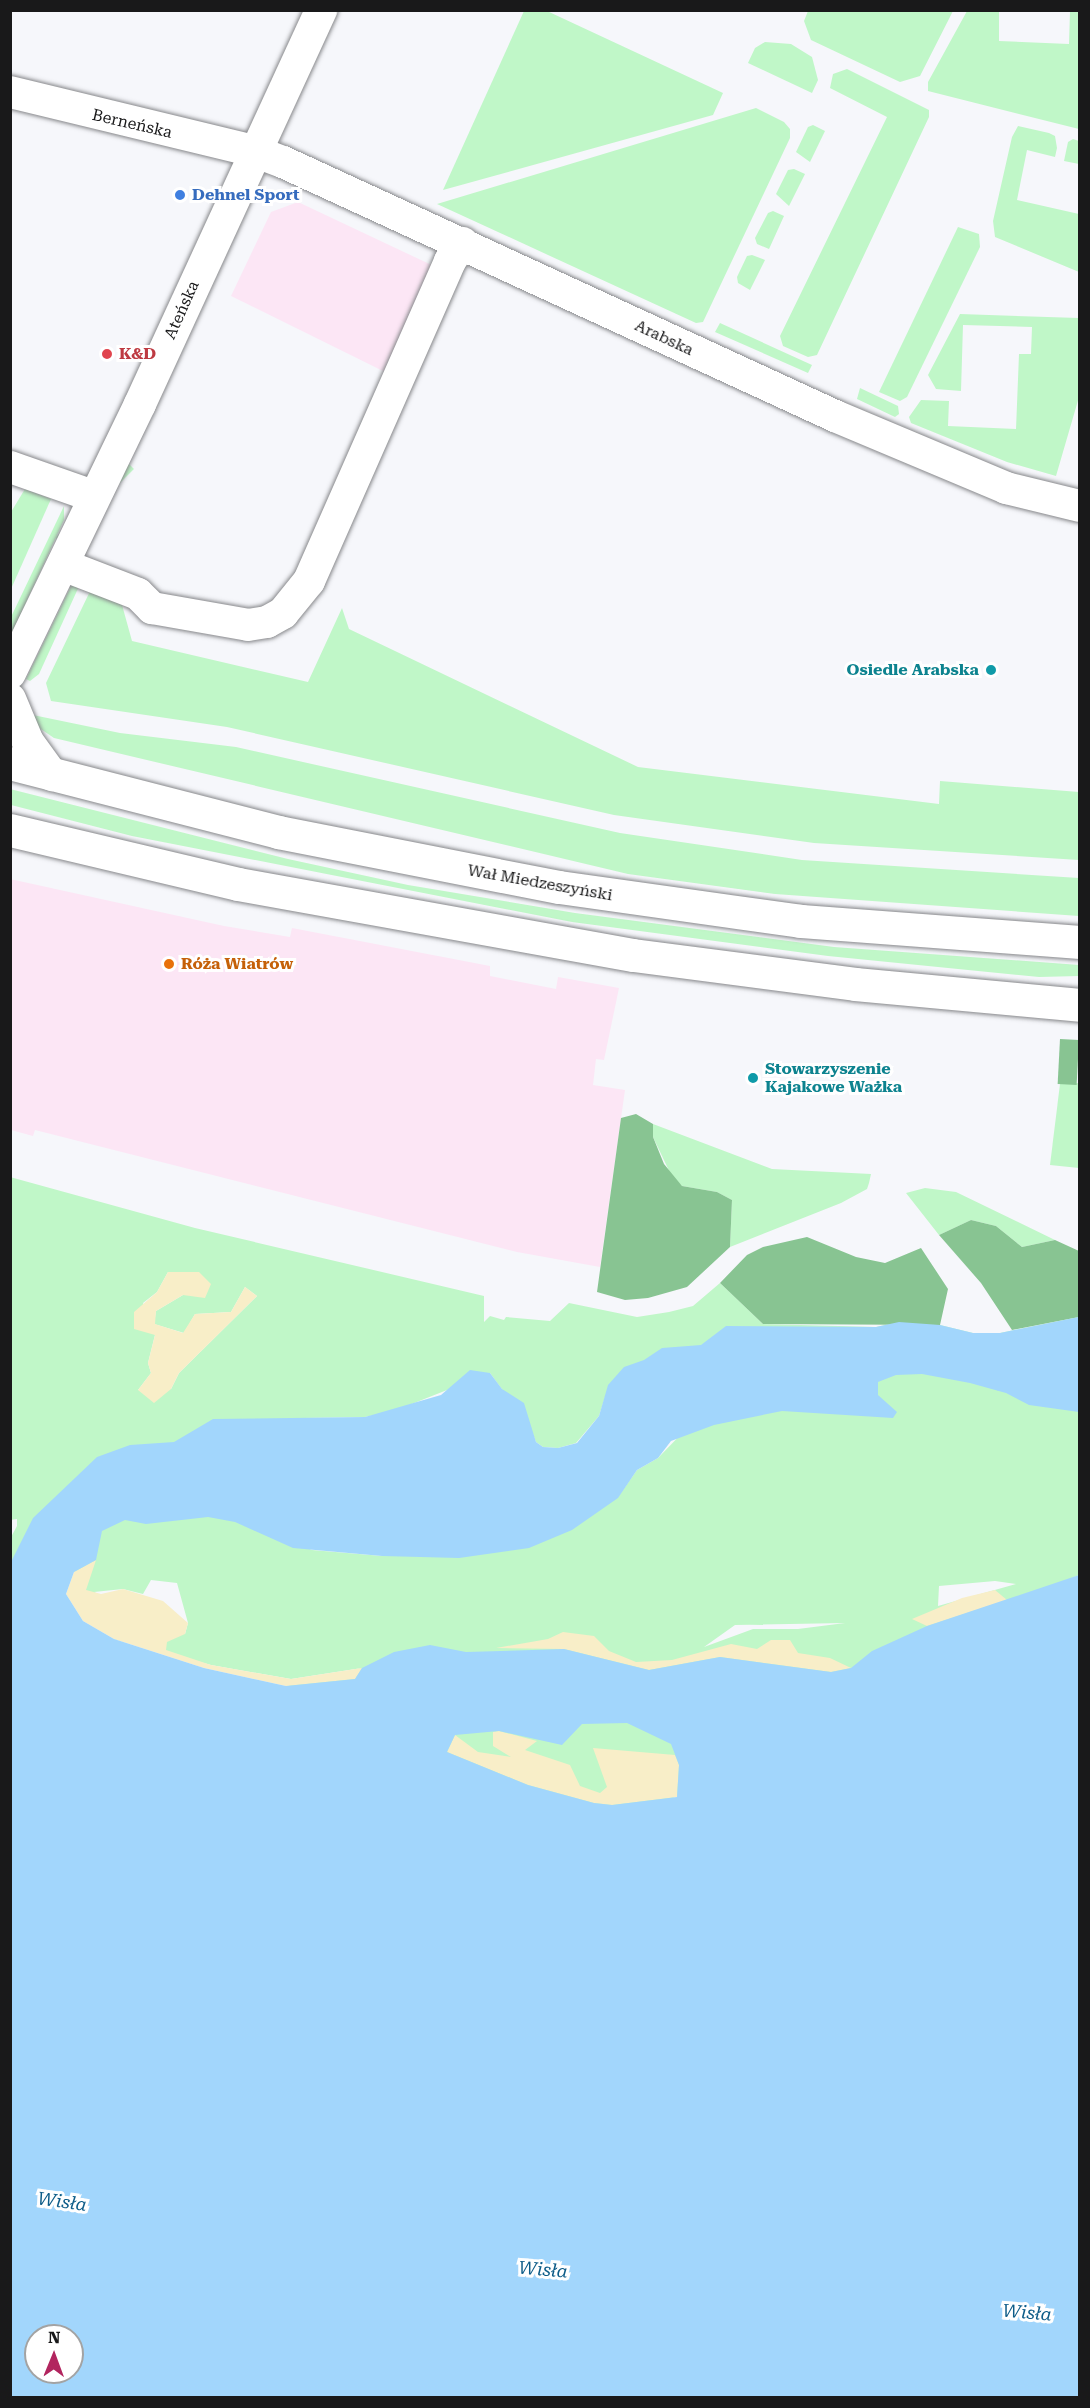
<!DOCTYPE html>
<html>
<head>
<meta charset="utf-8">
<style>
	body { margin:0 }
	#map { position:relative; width:1090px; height:2408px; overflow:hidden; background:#f6f7fb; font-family:"Roboto Serif",serif }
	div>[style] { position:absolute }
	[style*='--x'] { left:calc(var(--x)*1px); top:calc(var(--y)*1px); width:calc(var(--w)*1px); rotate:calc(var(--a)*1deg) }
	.commercial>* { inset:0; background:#fce6f5 }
	.green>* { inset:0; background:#c0f7c8; transform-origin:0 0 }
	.forest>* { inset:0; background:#88c492; transform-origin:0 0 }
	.sand>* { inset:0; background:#f8eec8 }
	.water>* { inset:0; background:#a2d6fc }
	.roads { filter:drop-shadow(0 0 2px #87888b) drop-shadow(0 0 2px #87888b) }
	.minor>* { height:32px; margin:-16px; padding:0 16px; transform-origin:16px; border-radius:16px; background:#fff }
	.secondary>* { height:33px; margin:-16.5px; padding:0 16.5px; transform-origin:16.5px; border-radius:16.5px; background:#fff }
	.dots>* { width:16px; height:16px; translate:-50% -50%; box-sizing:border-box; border:3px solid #fff; border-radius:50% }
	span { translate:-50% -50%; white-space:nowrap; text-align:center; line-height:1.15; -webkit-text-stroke:6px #fff; paint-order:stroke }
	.street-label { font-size:16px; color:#19191a }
	.shop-label { font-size:16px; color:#366cbe; font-weight:700 }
	.left { translate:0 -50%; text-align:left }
	.health-label { font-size:16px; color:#be3a42; font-weight:700 }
	.culture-label { font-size:16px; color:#0d838f; font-weight:700 }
	.right { translate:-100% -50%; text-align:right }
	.food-label { font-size:16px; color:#c56008; font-weight:700 }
	.water-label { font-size:18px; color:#0d5c88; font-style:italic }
	.frame { position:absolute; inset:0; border:12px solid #19191a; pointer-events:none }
	.north { position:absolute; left:24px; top:2324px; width:60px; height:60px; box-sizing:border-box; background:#fff; border:2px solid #a3a3a3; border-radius:50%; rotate:1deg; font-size:16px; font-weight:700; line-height:24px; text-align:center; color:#19191a }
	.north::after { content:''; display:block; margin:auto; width:21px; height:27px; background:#b2255f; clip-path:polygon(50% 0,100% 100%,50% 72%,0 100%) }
</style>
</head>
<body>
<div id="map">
	<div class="commercial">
		<div style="clip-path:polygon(298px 202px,440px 269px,389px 374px,231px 296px,271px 212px)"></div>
		<div style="clip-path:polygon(10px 879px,224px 926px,290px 937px,292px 928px,490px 966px,490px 976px,556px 989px,558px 977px,619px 988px,604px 1060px,596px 1059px,593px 1085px,625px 1090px,600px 1267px,517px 1252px,35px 1130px,33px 1136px,11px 1130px)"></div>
	</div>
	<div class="green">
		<div style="clip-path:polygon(524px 11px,547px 11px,723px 93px,713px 115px,443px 190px)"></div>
		<div style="clip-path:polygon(808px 11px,808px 10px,953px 11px,920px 76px,900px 82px,811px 40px,804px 21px)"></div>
		<div style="clip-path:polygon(967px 11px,999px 11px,999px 41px,1069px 44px,1070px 11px,1079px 11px,1079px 129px,928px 91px,928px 82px)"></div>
		<div style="clip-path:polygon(765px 42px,791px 44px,812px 57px,818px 80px,812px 93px,748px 63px,755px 48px)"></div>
		<div style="clip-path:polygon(847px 69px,929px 110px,929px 117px,817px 355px,808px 357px,783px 346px,780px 336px,887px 117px,830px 88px,833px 74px)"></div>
		<div style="clip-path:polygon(756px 108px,784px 122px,790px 129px,790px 138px,703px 322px,696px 323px,437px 204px)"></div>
		<div style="clip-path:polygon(813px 125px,825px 131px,810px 162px,796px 152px,808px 127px)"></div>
		<div style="clip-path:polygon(1018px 126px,1049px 133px,1055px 136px,1057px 148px,1055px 157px,1027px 150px,1017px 200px,1079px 214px,1079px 272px,995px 237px,993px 221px,1012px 137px)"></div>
		<div style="clip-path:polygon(1073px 139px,1079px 141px,1079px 164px,1064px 161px,1068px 142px)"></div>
		<div style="clip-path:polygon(794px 169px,805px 174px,789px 206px,776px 194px,788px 170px)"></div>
		<div style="clip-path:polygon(773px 211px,784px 216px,769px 249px,757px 244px,755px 238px,768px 213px)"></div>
		<div style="clip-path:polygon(958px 227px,979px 234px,980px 247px,907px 397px,900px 401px,879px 392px)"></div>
		<div style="clip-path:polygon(752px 255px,765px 260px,750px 290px,738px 283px,737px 277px,747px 256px)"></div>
		<div style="clip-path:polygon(960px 314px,1079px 318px,1079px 397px,1056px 476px,1007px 462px,911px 423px,909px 417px,921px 400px,949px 401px,948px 426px,1016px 429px,1019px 354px,1031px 354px,1032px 327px,963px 325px,961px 391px,936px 389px,928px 375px)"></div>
		<div style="clip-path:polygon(720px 323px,812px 365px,808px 373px,715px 332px)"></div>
		<div style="clip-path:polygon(860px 388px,898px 406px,899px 414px,895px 417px,857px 399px)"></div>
		<div style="left:129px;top:464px;width:7px;height:104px;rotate:45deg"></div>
		<div style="clip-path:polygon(25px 489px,51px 499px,11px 589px,11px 512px)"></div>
		<div style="clip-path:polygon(64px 506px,64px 520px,11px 635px,11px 617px)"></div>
		<div style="clip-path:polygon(73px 582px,81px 582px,39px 674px,30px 681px,26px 679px)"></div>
		<div style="clip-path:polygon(93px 585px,119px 594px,132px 641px,308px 682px,342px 608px,349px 629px,638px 767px,939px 804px,940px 781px,1079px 792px,1079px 860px,814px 843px,614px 815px,227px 727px,51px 701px,46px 683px)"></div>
		<div style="clip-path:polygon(28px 714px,120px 733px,236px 747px,620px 833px,802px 860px,1079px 878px,1079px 916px,775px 894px,628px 874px,54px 738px,32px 723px)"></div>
		<div style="clip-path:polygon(10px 789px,288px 859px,408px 885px,575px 913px,834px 947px,1079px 965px,1079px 976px,1039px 977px,828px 956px,572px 922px,132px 836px,11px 805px)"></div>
		<div style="clip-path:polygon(1079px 1083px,1079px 1168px,1050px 1165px,1060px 1084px)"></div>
		<div style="clip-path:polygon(653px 1124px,772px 1169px,871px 1174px,869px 1183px,867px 1189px,841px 1203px,730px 1247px,732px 1200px,717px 1192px,682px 1186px,672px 1177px,653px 1137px)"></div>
		<div style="clip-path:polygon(evenodd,10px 1177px,195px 1228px,484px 1296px,484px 1322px,490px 1316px,504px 1320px,506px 1317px,550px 1321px,569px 1303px,637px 1317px,669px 1312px,693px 1306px,720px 1283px,763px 1324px,876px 1327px,899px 1322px,940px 1325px,973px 1333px,1000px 1333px,1079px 1317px,1079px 1326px,605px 1397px,599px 1416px,576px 1443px,558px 1448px,543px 1447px,536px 1442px,531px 1429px,490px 1373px,394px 1411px,365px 1417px,304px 1418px,157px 1457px,11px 1633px,11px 1537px,17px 1526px,17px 1519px,10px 1520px,10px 1177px,168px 1272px,183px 1295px,156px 1311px,154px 1324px,184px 1333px,195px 1314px,231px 1312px,245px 1287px,257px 1296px,179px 1373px,171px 1389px,138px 1390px,151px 1373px,148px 1363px,155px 1335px,143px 1303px,157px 1292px,168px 1272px)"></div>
		<div style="clip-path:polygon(925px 1188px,956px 1192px,1055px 1240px,1022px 1247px,996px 1226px,971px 1220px,939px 1235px,906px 1193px)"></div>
		<div style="clip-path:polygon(evenodd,915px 1361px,1079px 1396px,1079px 1575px,1044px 1590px,623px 1826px,286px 1686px,362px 1668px,291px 1679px,211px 1665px,114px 1639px,74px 1572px,91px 1522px,187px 1496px,312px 1550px,382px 1556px,549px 1507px,618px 1497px,637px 1470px,658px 1458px,689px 1426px,915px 1361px,151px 1580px,177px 1583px,188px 1623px,185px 1634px,94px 1592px,123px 1589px,143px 1594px,151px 1580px,915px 1361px,995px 1581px,1016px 1584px,938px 1606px,939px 1586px,995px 1581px,915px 1361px,845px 1623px,798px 1629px,753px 1629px,704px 1647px,735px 1625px,845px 1623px)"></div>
	</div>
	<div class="forest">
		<div style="left:1060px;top:1039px;width:19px;height:45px;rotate:3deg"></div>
		<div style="clip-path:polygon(636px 1114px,653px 1124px,653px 1137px,664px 1164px,682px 1186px,717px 1192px,732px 1200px,730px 1247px,687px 1287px,648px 1298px,625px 1300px,597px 1292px,621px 1118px)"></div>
		<div style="clip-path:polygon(971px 1220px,996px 1226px,1022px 1247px,1055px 1240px,1079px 1251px,1079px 1317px,1012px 1330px,981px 1283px,939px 1235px)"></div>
		<div style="clip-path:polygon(807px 1237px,856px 1257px,885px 1263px,921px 1248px,948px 1289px,940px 1325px,763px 1324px,720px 1283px,747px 1255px,763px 1247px)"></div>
	</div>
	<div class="sand">
		<div style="clip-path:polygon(168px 1272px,199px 1272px,211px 1284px,205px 1298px,183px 1295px,156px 1311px,155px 1324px,183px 1333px,195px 1314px,231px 1312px,245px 1287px,257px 1296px,179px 1373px,171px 1389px,154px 1403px,138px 1390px,151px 1373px,148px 1363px,155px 1335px,134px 1329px,134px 1312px,157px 1292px)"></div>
		<div style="clip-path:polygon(96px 1560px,86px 1590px,101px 1594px,123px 1589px,163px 1601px,188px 1623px,185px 1634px,167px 1642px,166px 1650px,211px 1665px,291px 1679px,362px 1668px,355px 1679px,286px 1686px,204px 1668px,114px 1639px,83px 1621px,66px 1594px,74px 1572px)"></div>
		<div style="clip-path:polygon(995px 1590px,1007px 1600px,927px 1626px,912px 1619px,962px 1598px)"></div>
		<div style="clip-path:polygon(563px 1632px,594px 1636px,609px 1651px,636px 1662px,672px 1660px,731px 1644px,757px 1649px,771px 1640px,790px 1640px,798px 1653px,830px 1658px,851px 1668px,831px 1672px,720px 1657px,649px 1670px,564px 1649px,496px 1648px,548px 1639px)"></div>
		<div style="clip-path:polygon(499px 1731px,537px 1741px,525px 1750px,570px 1765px,580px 1786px,600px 1793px,607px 1787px,593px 1748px,675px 1755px,679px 1765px,677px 1797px,612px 1805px,594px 1803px,528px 1785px,447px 1752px,455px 1735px,478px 1752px,511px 1757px,493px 1746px,493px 1732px)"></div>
	</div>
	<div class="water">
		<div style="clip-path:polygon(evenodd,1079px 1317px,1079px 1412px,1029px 1405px,1006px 1393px,970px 1383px,922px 1374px,896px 1375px,878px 1382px,878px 1395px,897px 1412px,893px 1418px,782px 1411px,714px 1425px,671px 1441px,658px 1458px,637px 1470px,618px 1498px,572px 1530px,529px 1548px,459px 1558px,382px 1556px,293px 1548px,235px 1522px,208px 1517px,146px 1524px,125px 1520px,102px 1531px,96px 1560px,74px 1572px,66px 1594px,83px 1621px,114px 1639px,204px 1668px,286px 1686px,355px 1679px,362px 1668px,394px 1652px,430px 1645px,466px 1652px,564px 1649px,649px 1670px,720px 1657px,831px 1672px,851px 1668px,872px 1651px,927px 1626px,1079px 1575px,1079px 2397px,11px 2397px,10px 1564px,33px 1518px,97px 1457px,130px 1445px,174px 1442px,213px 1419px,365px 1417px,441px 1395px,470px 1370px,490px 1373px,502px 1389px,524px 1403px,536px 1442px,543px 1447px,558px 1448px,577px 1443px,599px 1416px,608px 1385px,624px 1367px,644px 1360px,662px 1348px,701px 1345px,726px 1326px,876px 1327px,899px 1322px,940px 1325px,973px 1333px,1000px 1333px,1079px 1317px,627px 1723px,671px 1744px,679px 1765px,677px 1797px,612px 1805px,594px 1803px,528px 1785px,447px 1752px,455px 1735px,499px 1731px,562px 1745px,582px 1724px,627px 1723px,1079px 1317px,36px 2336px,72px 2336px,72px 2372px,36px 2372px,36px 2336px)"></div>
	</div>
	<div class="roads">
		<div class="minor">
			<div style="--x:10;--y:92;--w:251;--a:13.6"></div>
			<div style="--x:254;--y:151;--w:31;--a:21"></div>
			<div style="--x:283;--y:162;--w:608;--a:24.71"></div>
			<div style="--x:835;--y:416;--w:186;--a:22.8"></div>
			<div style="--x:1006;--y:488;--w:76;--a:13.7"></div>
			<div style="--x:10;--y:467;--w:88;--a:19.3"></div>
			<div style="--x:63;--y:565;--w:80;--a:21.1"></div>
			<div style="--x:138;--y:594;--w:20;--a:45"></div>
			<div style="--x:152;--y:608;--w:97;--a:10"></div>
			<div style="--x:248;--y:625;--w:19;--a:-9"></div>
			<div style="--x:267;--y:622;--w:18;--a:-29"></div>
			<div style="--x:283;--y:613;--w:41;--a:-50.9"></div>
			<div style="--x:309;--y:581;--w:350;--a:-66.2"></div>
			<div style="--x:450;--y:261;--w:22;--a:-56"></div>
			<div style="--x:10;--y:673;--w:299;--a:-64.2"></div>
			<div style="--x:140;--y:404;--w:434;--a:-65.3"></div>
			<div style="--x:10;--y:699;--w:47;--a:67.3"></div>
			<div style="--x:28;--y:742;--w:41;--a:54"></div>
		</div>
		<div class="secondary">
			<div style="--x:10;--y:763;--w:277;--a:14.4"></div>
			<div style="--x:278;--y:832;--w:286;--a:11.1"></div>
			<div style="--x:559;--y:887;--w:244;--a:8"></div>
			<div style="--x:801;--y:921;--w:280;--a:4.3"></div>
			<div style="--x:10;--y:830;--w:234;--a:13.3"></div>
			<div style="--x:238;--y:884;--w:401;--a:10.2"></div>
			<div style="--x:633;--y:955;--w:224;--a:7.4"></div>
			<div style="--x:855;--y:984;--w:226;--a:5.3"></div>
		</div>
	</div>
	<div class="dots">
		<div style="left:180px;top:195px;background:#3f7fe0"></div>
		<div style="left:107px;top:354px;background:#e0444e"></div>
		<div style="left:991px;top:670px;background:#0f9aa8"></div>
		<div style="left:169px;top:964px;background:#e8710a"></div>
		<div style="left:753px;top:1078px;background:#0f9aa8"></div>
	</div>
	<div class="street-label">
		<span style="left:132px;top:124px;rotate:13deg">Berneńska</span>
		<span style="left:182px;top:310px;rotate:-66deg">Ateńska</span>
		<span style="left:664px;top:338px;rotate:25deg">Arabska</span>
		<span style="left:540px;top:883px;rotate:10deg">Wał Miedzeszyński</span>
	</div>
	<div class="shop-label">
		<span class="left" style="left:192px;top:195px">Dehnel Sport</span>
	</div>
	<div class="health-label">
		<span class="left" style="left:119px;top:354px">K&amp;D</span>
	</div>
	<div class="culture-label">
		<span class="right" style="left:979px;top:670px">Osiedle Arabska</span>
		<span class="left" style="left:765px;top:1078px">Stowarzyszenie<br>Kajakowe Ważka</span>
	</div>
	<div class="food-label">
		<span class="left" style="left:181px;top:964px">Róża Wiatrów</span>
	</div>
	<div class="water-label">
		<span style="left:62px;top:2202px;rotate:8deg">Wisła</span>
		<span style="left:543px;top:2270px;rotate:5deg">Wisła</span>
		<span style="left:1027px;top:2313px;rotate:5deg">Wisła</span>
	</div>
	<div class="frame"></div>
	<div class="north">N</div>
</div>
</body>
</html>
